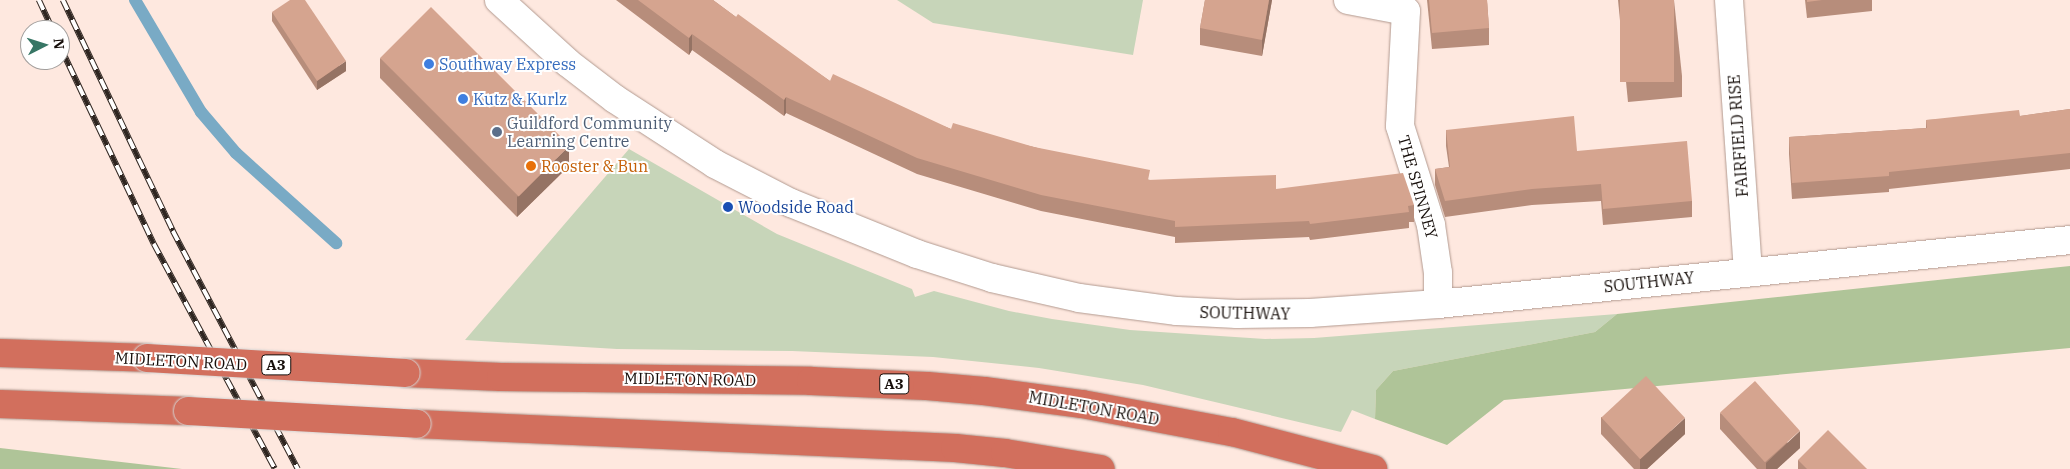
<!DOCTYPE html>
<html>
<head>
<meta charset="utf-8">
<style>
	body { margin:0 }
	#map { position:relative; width:2070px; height:469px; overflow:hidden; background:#fee8df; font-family:"IBM Plex Serif",serif }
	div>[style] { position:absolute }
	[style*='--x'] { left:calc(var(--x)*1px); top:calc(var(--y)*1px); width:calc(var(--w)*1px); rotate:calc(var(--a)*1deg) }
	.green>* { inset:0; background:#c7d5b9 }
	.forest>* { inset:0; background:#afc498 }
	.stream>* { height:12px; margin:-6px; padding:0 6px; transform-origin:6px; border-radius:6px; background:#79aac5 }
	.roads { filter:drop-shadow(0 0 1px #b29a90) drop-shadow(0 0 1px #b29a90) }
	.minor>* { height:28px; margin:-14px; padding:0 14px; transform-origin:14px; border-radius:14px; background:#fff }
	.highway>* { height:28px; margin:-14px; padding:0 14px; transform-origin:14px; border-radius:14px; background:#d26f5d }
	.rail>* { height:5.5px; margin-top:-2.75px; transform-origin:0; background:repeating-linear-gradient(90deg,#fff 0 11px,#2f2621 0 22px); box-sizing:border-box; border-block:1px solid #2f2621 }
	.bridges { filter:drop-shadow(0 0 1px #d5d4d3) drop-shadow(0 0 1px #d5d4d3) }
	.highway-bridge>* { height:28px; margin:-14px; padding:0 14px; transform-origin:14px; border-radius:14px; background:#d26f5d }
	.wall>* { inset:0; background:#b78d7b }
	.shaded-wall>* { inset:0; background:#957364 }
	.building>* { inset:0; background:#d5a48f; transform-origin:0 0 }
	.dots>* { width:14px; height:14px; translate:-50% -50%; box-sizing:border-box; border:2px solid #fff; border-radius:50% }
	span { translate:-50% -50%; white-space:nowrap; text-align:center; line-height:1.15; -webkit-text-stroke:4px #fff; paint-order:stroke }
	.shield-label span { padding:1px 4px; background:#fff; border:1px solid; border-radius:4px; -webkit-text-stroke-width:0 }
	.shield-label { font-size:15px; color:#160e0a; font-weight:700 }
	.shop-label { font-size:16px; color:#366cbe }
	.left { translate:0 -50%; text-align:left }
	.service-label { font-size:16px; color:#4e5e75 }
	.street-label { font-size:16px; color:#160e0a }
	.food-label { font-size:16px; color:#c56008 }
	.transit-label { font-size:16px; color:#164399 }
	.north { position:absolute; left:20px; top:20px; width:50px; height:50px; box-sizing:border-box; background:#fff; border:1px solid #a29f9d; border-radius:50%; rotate:85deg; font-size:14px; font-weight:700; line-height:20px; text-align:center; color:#160e0a }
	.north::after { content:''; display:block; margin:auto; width:18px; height:22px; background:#377665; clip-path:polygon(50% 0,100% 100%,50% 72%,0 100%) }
</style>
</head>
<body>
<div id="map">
	<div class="green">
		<div style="clip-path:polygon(897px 0,1143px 0,1133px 55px,933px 23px)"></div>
		<div style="clip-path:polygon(629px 149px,777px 234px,912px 289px,915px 297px,934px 291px,1009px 311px,1052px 319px,1130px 330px,1265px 339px,1314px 338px,1617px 314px,1595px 332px,1393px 371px,1376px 390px,1375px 419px,1352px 410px,1341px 432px,1143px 385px,1039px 368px,933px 357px,792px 351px,617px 349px,465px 340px)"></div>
	</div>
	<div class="forest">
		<div style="clip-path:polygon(2070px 266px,2070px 348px,1504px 400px,1447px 445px,1375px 419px,1376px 390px,1393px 371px,1595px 332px,1617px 314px)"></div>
		<div style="clip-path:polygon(0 448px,182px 469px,0 469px)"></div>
	</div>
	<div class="stream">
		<div style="--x:135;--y:0;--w:130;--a:59.5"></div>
		<div style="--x:201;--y:112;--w:54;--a:49.5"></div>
		<div style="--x:236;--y:153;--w:135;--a:42"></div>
	</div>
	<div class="roads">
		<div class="minor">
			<div style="--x:499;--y:0;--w:93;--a:42.4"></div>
			<div style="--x:568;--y:63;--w:59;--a:37.5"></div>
			<div style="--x:615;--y:99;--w:119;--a:33"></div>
			<div style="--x:715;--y:164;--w:85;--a:27.2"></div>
			<div style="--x:791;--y:203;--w:136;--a:22"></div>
			<div style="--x:917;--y:254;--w:79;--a:17.7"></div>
			<div style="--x:992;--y:278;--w:89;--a:12.9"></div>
			<div style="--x:1079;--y:298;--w:99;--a:7.6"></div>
			<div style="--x:1177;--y:311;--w:60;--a:2.9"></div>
			<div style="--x:1237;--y:314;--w:73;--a:-0.8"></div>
			<div style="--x:1310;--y:313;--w:128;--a:-4"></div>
			<div style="--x:1438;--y:304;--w:635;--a:-5.78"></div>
			<div style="--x:1348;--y:0;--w:59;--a:10.7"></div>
			<div style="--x:1406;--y:11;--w:115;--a:93"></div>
			<div style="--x:1400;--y:126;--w:104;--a:72.6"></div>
			<div style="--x:1431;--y:225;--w:49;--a:81.7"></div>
			<div style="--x:1438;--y:273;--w:31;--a:90"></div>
			<div style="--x:1729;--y:0;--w:273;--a:86"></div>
		</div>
		<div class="highway">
			<div style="--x:0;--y:353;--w:147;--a:1.9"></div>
			<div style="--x:406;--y:373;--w:95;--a:2.4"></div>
			<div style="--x:501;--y:377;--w:310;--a:0.7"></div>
			<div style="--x:811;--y:381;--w:116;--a:2.5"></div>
			<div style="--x:927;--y:386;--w:57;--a:5"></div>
			<div style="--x:984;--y:391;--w:99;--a:7.6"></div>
			<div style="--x:1082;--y:404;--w:153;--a:10.6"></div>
			<div style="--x:1232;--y:432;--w:146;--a:14.7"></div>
			<div style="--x:0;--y:404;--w:188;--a:2.1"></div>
			<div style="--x:417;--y:424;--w:539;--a:2.55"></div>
			<div style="--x:955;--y:448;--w:50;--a:5.7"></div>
			<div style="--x:1005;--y:453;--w:97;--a:9.5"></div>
		</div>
	</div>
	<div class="rail">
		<div style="--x:39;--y:0;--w:33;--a:65"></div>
		<div style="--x:63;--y:0;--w:256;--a:64.5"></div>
		<div style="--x:173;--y:231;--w:269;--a:62.3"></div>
		<div style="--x:60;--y:46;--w:219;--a:64.6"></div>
		<div style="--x:154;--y:244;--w:255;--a:61.7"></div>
	</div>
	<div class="bridges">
		<div class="highway-bridge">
			<div style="--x:147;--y:358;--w:259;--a:3.3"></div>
			<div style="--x:188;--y:411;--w:229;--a:3.2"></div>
		</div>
	</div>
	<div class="wall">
		<div style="clip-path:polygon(616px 0,713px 0,736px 17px,830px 81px,951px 129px,1034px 147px,1150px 180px,1276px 189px,1414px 205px,1414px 222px,1409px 222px,1409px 228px,1310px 240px,1309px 237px,1175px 243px,1175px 237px,1041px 211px,917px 174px,786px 113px,784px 116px,692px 50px,689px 55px)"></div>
		<div style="clip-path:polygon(1205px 0,1272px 0,1262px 56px,1200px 45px,1200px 28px)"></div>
		<div style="clip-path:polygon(1427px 0,1487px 0,1489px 28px,1489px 45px,1432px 49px)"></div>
		<div style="clip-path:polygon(1618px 0,1674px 0,1682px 76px,1682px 97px,1628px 102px)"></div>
		<div style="clip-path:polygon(1805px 0,1872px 0,1872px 11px,1807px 18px)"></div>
		<div style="clip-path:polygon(272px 12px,346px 71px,317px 90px,272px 21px)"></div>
		<div style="clip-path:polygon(380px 58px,569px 166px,517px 217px,380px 78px)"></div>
		<div style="clip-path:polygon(2070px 109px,2070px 169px,1889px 189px,1889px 192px,1792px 199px,1789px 154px,1789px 137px,1926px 128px,1926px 120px,2020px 116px)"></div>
		<div style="clip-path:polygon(1446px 130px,1577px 151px,1692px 201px,1692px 217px,1603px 225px,1601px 201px,1532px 205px,1445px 217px,1435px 185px,1435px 169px,1449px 167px,1446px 146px)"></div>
		<div style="clip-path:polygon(1720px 413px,1800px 448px,1777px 469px,1757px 469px,1720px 429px)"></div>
		<div style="clip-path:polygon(1601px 417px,1685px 434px,1647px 469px,1634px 469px,1601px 434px)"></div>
		<div style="clip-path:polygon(1798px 460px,1867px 469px,1798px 469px)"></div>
	</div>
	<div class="shaded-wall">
		<div style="clip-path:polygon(1269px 0,1272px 0,1262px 56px,1262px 40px)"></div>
		<div style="clip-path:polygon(692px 34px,692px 50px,689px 55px,689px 38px)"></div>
		<div style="clip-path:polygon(346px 61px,346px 71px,317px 90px,317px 81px)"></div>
		<div style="clip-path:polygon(786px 97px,786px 113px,784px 116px,784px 100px)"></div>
		<div style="clip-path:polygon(569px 146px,569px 166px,517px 217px,517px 197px)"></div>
		<div style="clip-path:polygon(1685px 418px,1685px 434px,1647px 469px,1640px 469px,1640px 459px)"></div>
		<div style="clip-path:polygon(1800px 431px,1800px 448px,1777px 469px,1766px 469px,1766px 463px)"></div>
	</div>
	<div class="building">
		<div style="clip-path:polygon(290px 0,305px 0,346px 61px,317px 81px,272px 12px)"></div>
		<div style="clip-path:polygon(638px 0,713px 0,736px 17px,738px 14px,830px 81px,833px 74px,951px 129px,953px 123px,1034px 147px,1150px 170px,1148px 180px,1276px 175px,1276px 189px,1403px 173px,1414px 205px,1408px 206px,1409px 212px,1310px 224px,1309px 221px,1175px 227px,1175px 221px,1041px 195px,917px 158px,786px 97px,784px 100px,692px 34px,689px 38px)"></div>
		<div style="clip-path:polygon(1205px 0,1269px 0,1262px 40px,1200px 28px)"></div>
		<div style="clip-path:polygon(1429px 0,1487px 0,1489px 28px,1432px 33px)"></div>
		<div style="left:1620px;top:0;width:54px;height:82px"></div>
		<div style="clip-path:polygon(1807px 0,1822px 0,1807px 2px)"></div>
		<div style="left:431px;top:7px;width:196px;height:72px;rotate:45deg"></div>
		<div style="clip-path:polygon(2070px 109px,2070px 153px,1889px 172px,1889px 176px,1792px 183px,1789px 137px,1927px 128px,1926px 120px,2019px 110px,2020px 116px)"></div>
		<div style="clip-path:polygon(1574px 116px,1577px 151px,1687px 141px,1692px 201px,1603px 209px,1601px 184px,1532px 189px,1445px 201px,1435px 169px,1450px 167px,1446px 130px)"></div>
		<div style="left:1646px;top:376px;width:57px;height:61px;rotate:47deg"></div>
		<div style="left:1755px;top:381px;width:67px;height:47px;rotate:48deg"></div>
		<div style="clip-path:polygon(1828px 430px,1867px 469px,1807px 469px,1798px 460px)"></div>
	</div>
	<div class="dots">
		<div style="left:429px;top:64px;background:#3f7fe0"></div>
		<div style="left:463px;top:99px;background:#3f7fe0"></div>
		<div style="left:497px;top:132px;background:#5c6f8a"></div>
		<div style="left:531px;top:166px;background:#e8710a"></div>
		<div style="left:728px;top:207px;background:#1a4fb4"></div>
	</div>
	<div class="shield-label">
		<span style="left:276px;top:365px">A3</span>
		<span style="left:894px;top:384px">A3</span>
	</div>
	<div class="shop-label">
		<span class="left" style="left:439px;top:64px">Southway Express</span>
		<span class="left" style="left:473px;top:99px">Kutz &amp; Kurlz</span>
	</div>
	<div class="service-label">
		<span class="left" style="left:507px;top:132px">Guildford Community<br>Learning Centre</span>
	</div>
	<div class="street-label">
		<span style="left:1738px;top:136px;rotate:-94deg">FAIRFIELD RISE</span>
		<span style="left:1418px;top:187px;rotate:74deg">THE SPINNEY</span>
		<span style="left:1649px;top:282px;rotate:-6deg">SOUTHWAY</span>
		<span style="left:1245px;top:313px;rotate:1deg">SOUTHWAY</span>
		<span style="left:181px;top:361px;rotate:3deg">MIDLETON ROAD</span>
		<span style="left:690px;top:379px;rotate:1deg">MIDLETON ROAD</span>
		<span style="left:1094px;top:408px;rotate:10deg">MIDLETON ROAD</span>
	</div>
	<div class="food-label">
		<span class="left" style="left:541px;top:166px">Rooster &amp; Bun</span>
	</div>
	<div class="transit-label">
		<span class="left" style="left:738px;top:207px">Woodside Road</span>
	</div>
	<div class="north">N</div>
</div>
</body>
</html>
